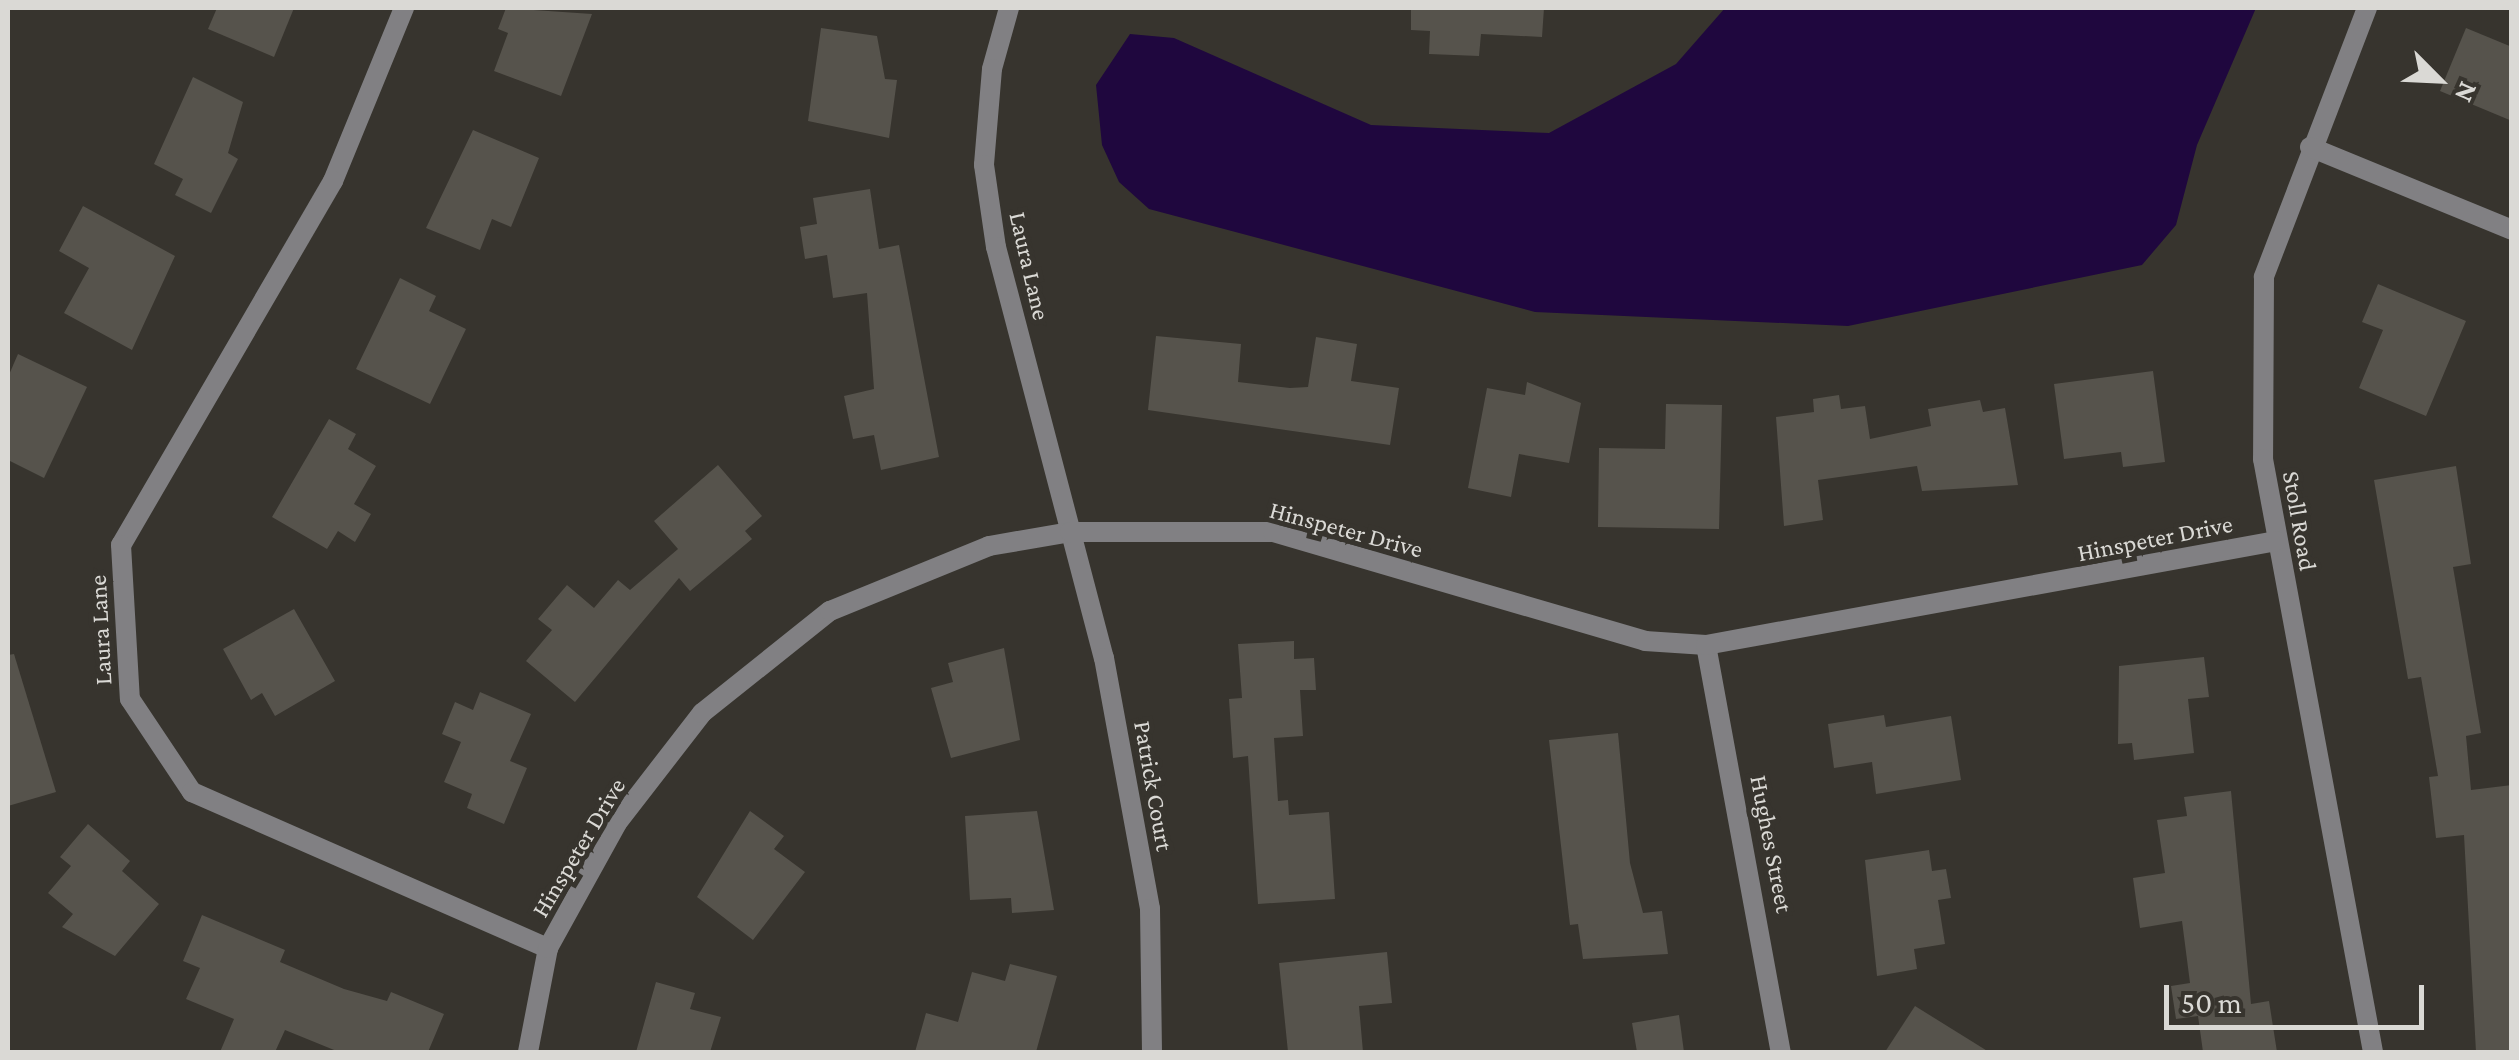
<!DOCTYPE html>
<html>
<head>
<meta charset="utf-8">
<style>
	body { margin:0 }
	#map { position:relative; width:2519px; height:1060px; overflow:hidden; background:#37342e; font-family:"Crimson Pro",serif }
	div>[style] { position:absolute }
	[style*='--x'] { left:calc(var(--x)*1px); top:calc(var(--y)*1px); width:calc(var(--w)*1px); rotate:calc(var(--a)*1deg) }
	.water>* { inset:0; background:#1f073e }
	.building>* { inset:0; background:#56534c }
	.street>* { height:20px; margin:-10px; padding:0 10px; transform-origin:10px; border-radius:10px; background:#818083 }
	span { translate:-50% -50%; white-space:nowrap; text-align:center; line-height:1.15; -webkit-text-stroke:10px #37342e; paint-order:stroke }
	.street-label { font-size:25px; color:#dad9d5 }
	.frame { position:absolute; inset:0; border:10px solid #dad9d5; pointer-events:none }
	.north { position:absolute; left:2389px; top:30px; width:100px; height:100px; -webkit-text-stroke:8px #37342e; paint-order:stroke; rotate:114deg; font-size:28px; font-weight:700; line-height:40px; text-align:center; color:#dad9d5 }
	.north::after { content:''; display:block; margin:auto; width:35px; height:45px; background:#dad9d5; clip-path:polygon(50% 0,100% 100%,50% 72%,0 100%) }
	.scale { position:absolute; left:2164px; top:985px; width:260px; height:45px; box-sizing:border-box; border:5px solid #dad9d5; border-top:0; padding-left:12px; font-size:30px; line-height:35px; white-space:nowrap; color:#dad9d5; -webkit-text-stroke:8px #37342e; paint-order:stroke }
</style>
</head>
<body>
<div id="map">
	<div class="water">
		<div style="clip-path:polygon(1725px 8px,2256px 8px,2197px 145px,2176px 225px,2142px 265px,1848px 326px,1535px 312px,1149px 209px,1119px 182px,1102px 145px,1096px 85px,1130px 34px,1174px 38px,1371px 125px,1549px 133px,1676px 64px)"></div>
	</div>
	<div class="building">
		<div style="clip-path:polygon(217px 8px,294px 8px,274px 57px,208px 29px)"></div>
		<div style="clip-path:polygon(506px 8px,592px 14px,561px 96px,494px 71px,508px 33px,498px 29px)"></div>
		<div style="clip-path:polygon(1411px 8px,1544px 8px,1542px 37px,1481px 34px,1479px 56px,1429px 54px,1430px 31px,1411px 30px)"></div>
		<div style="clip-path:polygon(821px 28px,877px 36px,885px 79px,897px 80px,889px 138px,808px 121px)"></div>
		<div style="clip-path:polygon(2466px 28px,2512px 47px,2512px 121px,2440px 91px)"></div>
		<div style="clip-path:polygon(193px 77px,243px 102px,228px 153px,238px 159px,211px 213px,175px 195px,183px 179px,154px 164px)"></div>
		<div style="clip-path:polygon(473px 130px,539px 158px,511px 227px,492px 219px,480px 250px,426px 228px)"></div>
		<div style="clip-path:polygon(870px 189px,879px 249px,899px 245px,939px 457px,881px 470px,874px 435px,853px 439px,844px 396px,874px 389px,867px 293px,833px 298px,827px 255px,805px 259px,800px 227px,817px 224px,813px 198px)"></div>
		<div style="clip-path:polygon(83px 206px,175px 256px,132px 350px,64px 313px,89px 268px,59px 251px)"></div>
		<div style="clip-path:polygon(400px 278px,436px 296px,429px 311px,466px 329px,430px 404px,356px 369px)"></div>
		<div style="clip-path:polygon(2378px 284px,2466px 321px,2426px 416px,2359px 388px,2383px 330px,2362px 322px)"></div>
		<div style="clip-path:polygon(1156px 336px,1241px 344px,1238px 382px,1290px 388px,1308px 387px,1316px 337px,1357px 344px,1351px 381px,1399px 388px,1390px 445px,1148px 410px)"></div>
		<div style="clip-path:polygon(18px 354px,87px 387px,44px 478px,8px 460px,8px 377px)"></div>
		<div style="clip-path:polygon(2153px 371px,2165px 462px,2123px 467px,2121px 452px,2064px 459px,2054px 384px)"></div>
		<div style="clip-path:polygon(1527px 382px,1581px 403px,1569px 463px,1519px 454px,1511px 497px,1468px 488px,1487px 388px,1525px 395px)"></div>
		<div style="clip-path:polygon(1839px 395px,1841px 409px,1865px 406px,1870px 439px,1931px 426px,1928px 409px,1980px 400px,1983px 412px,2005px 408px,2018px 485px,1922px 491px,1917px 466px,1818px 480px,1823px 520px,1784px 526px,1776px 417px,1814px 412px,1813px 399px)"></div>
		<div style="clip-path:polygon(1666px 404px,1722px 405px,1719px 529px,1598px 527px,1599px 448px,1665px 449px)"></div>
		<div style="clip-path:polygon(329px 419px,356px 434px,348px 449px,376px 466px,354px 504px,371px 514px,355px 542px,338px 531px,327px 549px,272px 517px)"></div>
		<div style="clip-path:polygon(718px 465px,762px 516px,745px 531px,752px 539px,690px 591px,679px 578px,575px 702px,526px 661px,552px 630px,538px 619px,567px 585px,594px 608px,618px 580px,630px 590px,678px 549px,654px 521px)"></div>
		<div style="clip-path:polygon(2456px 466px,2471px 564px,2453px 567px,2481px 733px,2466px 736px,2471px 790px,2512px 785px,2512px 1052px,2476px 1052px,2464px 835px,2436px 838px,2429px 777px,2438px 776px,2421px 677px,2408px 679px,2374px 480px)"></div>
		<div style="clip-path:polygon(294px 609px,335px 681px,275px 716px,262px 693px,251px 700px,223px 649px)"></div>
		<div style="clip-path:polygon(1294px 641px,1294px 659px,1314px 658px,1316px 690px,1300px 690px,1303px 736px,1274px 738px,1278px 801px,1288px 800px,1289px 815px,1329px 812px,1335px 899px,1258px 904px,1248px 756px,1233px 758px,1229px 699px,1242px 698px,1238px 644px)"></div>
		<div style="clip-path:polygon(1004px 648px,1020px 740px,951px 758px,931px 688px,953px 682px,948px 663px)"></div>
		<div style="clip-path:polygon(14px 654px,56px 792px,8px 806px,8px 655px)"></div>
		<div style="clip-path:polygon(2204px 657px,2209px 697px,2188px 699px,2194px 753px,2134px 760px,2132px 743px,2118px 744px,2119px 666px)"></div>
		<div style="clip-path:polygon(480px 692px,531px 714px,510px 761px,527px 768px,504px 824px,467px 808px,472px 794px,444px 782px,461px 742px,442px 734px,455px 702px,473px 710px)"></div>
		<div style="clip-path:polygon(1884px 715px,1886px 727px,1951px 716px,1961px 780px,1876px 794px,1872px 762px,1834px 768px,1828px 724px)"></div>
		<div style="clip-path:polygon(1618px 733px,1630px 863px,1643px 913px,1662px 911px,1668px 954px,1583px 959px,1578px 924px,1570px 925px,1549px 740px)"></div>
		<div style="clip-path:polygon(2231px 791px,2251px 1004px,2269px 1001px,2277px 1052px,2203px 1052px,2198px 1016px,2176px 1019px,2171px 986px,2190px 983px,2182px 921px,2140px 928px,2133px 878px,2165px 873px,2157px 820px,2187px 816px,2184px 797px)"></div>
		<div style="clip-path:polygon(750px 811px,784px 836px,774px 849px,805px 872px,753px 940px,697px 897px)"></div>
		<div style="clip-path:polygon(1037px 811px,1054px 910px,1012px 913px,1011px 898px,970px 900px,965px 816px)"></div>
		<div style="clip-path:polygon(88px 824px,130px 861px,122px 871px,159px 904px,115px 956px,62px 927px,73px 914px,48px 893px,71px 866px,60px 857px)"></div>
		<div style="clip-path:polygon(1929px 850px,1932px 871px,1946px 869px,1951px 898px,1938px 900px,1945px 944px,1914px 949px,1917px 969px,1877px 976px,1865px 860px)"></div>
		<div style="clip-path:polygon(202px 915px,285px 950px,280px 962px,344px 989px,387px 1001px,391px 992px,444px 1014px,428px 1052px,339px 1052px,285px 1030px,275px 1052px,220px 1052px,234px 1019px,186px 999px,200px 968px,183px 961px)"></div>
		<div style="clip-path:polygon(1387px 952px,1392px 1003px,1359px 1006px,1363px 1052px,1288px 1052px,1279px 963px)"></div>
		<div style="clip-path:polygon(1010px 964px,1057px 976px,1036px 1052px,915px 1052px,926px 1013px,958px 1022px,972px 972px,1005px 981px)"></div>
		<div style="clip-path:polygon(656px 982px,695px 993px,690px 1009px,721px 1017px,710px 1052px,636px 1052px)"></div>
		<div style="clip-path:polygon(1915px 1006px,1989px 1052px,1885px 1052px)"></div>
		<div style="clip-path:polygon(1679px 1015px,1684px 1052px,1637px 1052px,1632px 1023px)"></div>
	</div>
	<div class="street">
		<div style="--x:404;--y:8;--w:187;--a:112.3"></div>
		<div style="--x:333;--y:181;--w:421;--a:120.2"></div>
		<div style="--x:121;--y:545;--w:154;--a:86.7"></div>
		<div style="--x:130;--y:699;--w:112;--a:56.3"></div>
		<div style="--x:192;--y:792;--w:389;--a:23.7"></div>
		<div style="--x:1009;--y:8;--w:63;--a:105.6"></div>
		<div style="--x:992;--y:69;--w:96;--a:94.8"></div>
		<div style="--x:984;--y:165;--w:83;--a:81.7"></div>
		<div style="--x:996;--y:247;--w:425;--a:75.3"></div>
		<div style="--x:1104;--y:658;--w:255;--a:79.6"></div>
		<div style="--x:1150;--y:909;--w:143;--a:89.2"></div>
		<div style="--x:2367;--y:8;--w:288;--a:111"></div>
		<div style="--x:2264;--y:277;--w:182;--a:90.3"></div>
		<div style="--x:2263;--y:459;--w:603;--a:79.49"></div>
		<div style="--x:2310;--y:147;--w:218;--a:22.3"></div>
		<div style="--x:1706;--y:645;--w:414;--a:79.6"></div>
		<div style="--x:528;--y:1052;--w:106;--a:-79.1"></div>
		<div style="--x:548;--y:948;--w:143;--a:-61.1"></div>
		<div style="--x:617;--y:823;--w:139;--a:-52.3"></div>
		<div style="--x:702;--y:713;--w:164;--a:-38.6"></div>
		<div style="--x:830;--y:611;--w:172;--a:-22.2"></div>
		<div style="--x:989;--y:546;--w:82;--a:-9.8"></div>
		<div style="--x:1070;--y:532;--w:203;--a:0"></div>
		<div style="--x:1273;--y:532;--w:388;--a:16.3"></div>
		<div style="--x:1645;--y:641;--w:61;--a:3.8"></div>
		<div style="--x:1706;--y:645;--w:579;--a:-10.34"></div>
	</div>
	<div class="street-label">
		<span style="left:1029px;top:266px;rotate:77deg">Laura Lane</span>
		<span style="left:2299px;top:521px;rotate:80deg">Stoll Road</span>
		<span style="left:1346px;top:530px;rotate:15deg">Hinspeter Drive</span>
		<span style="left:2155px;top:539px;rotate:-11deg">Hinspeter Drive</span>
		<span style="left:101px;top:630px;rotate:-93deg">Laura Lane</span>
		<span style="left:1153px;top:786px;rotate:80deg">Patrick Court</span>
		<span style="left:1771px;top:844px;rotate:79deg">Hughes Street</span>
		<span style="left:579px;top:848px;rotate:-59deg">Hinspeter Drive</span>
	</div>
	<div class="frame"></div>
	<div class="north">N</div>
	<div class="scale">50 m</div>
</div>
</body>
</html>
